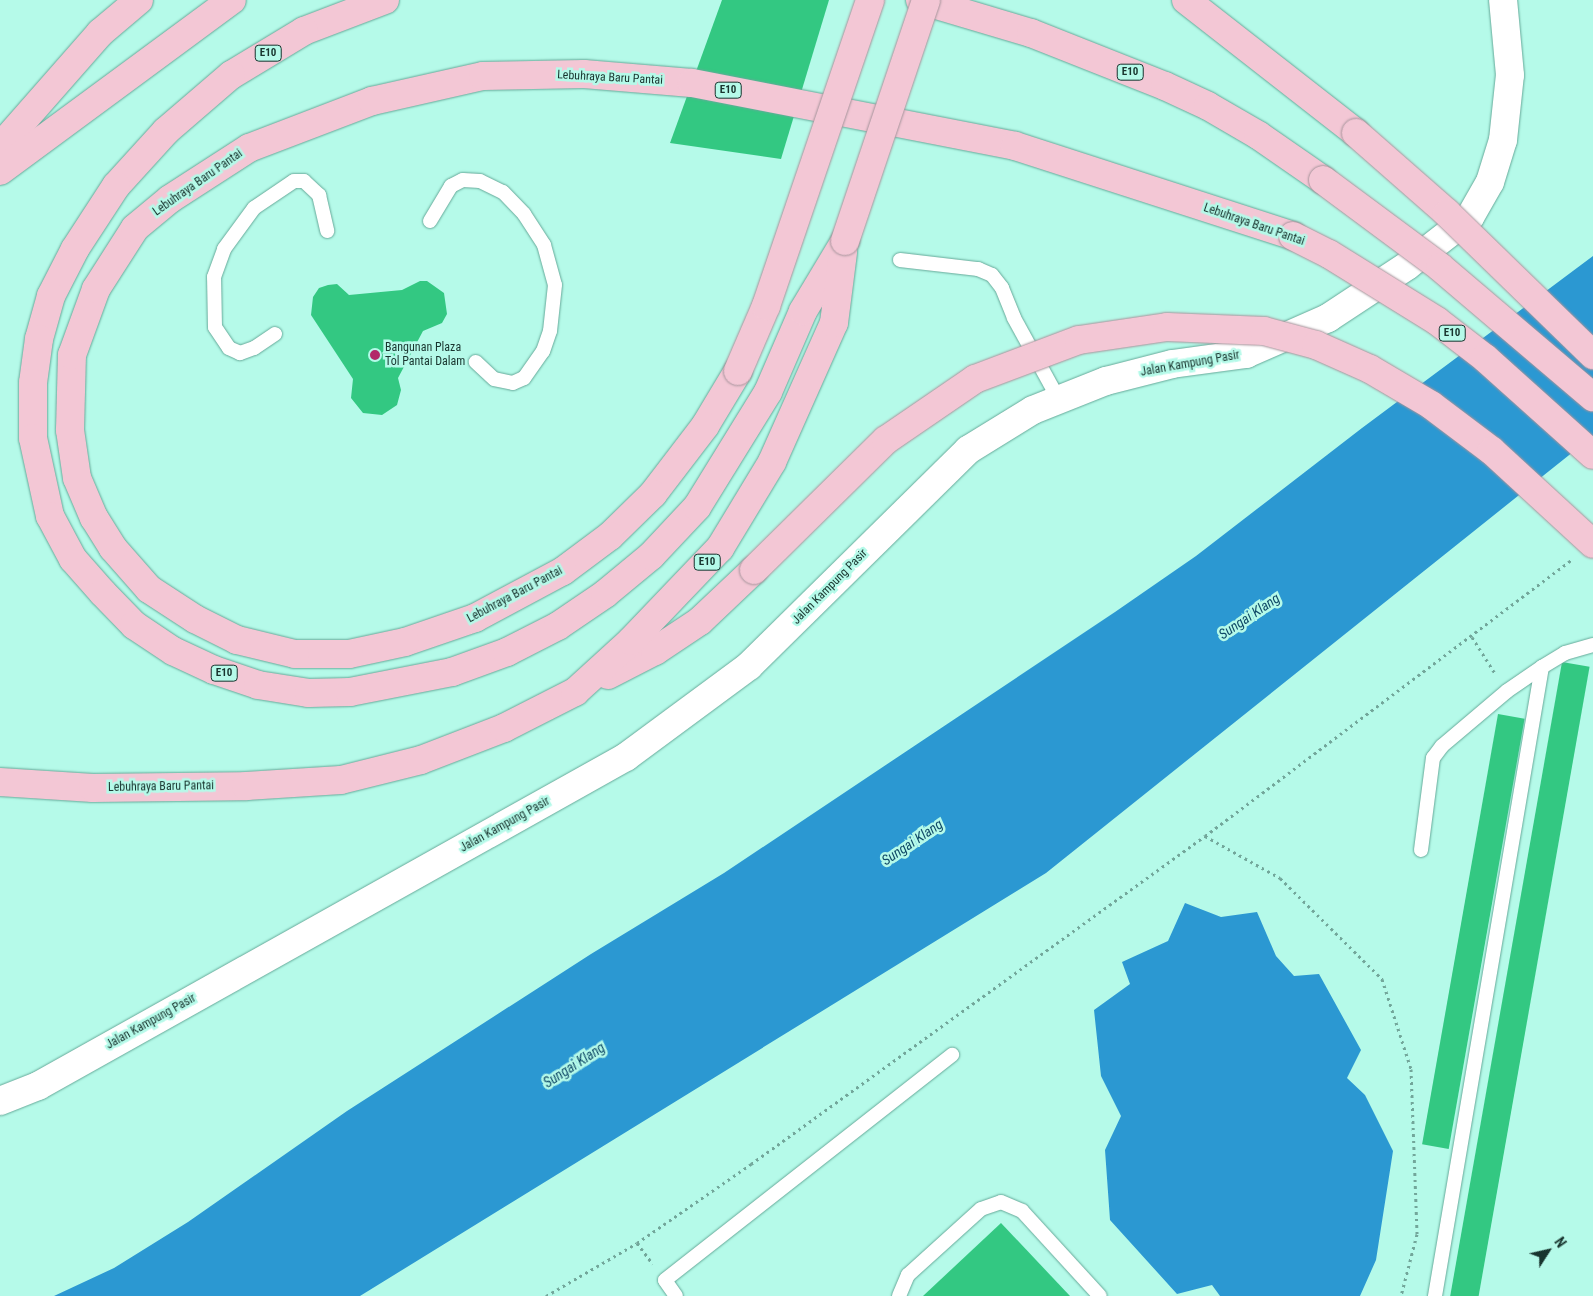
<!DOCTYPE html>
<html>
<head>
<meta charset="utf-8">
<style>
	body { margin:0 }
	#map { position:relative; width:1593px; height:1296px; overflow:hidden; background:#b5fae9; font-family:"Roboto Condensed",sans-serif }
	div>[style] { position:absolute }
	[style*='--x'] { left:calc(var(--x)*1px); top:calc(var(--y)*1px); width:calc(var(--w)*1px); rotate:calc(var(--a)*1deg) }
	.water>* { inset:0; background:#2b98d2 }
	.building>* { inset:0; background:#33c882; transform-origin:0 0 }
	.path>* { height:3px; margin-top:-1.5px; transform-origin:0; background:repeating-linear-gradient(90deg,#72a69a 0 2.5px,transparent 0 6.5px) }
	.roads { filter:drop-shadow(0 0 1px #66a999) drop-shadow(0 0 1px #66a999) }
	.lane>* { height:14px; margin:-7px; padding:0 7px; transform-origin:7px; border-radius:7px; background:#fff }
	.secondary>* { height:28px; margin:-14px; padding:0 14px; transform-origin:14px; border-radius:14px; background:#fff }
	.highway>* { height:28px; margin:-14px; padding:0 14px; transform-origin:14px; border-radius:14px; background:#f3c7d5 }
	.bridges { filter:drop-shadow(0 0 1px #a6949b) drop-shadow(0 0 1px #a6949b) }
	.highway-bridge>* { height:28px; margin:-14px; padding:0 14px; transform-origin:14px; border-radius:14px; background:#f3c7d5 }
	.dots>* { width:14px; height:14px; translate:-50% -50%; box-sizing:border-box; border:2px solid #b5fae9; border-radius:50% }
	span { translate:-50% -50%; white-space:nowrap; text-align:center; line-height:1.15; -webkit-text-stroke:5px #b5fae9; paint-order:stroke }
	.shield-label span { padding:1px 4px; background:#b5fae9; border:1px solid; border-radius:4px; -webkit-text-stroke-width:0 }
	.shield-label { font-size:11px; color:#18342e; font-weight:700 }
	.street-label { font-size:12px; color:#18342e }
	.poi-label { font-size:12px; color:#18342e }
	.left { translate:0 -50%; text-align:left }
	.water-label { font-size:14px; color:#104967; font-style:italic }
	.north { position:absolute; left:1523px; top:1226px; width:50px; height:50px; -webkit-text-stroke:4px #b5fae9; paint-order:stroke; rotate:55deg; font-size:14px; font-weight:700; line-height:20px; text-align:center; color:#18342e }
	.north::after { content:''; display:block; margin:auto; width:18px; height:22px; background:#18342e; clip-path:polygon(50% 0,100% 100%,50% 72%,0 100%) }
</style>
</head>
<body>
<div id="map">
	<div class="water">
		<div style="clip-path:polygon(1593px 256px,1593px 436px,1046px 873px,360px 1296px,54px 1296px,114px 1268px,188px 1222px,347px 1111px,591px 954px,724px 873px,1115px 612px,1196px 556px,1362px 428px)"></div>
		<div style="clip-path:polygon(1185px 903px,1221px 917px,1257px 912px,1276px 956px,1294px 976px,1319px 974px,1361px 1050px,1347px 1078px,1365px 1095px,1393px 1151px,1376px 1260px,1360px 1296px,1220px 1296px,1212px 1285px,1177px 1294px,1110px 1220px,1105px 1150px,1121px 1116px,1101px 1076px,1094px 1010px,1130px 984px,1122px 962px,1168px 941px)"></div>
	</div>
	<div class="building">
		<div style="clip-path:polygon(722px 0,829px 0,781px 159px,670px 143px)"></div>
		<div style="clip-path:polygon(420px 281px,427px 281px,444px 293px,447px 314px,442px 323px,423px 331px,398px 378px,401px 390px,397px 405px,382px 415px,363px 413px,351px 398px,353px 379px,311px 315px,313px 297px,319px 288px,328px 285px,337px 284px,349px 295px,402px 290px)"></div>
		<div style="left:1562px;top:662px;width:28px;height:644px;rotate:10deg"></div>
		<div style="left:1498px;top:714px;width:27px;height:437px;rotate:10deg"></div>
		<div style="clip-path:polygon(1001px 1223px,1070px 1296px,923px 1296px)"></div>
	</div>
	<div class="path">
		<div style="--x:1472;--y:637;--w:45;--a:57.7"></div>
		<div style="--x:1205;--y:836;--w:86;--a:29.2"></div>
		<div style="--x:1280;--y:878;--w:144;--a:44.7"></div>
		<div style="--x:1382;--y:979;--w:95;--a:72.1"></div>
		<div style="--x:1411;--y:1069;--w:165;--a:87.9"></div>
		<div style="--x:1417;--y:1234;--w:64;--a:104.5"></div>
		<div style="--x:637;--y:1243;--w:26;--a:53"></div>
		<div style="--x:546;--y:1296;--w:105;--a:-30.2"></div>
		<div style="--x:637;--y:1243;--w:139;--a:-34.7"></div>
		<div style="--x:751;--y:1164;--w:560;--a:-35.85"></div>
		<div style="--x:1205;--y:836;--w:458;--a:-37"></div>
	</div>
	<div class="roads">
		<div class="lane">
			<div style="--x:430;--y:221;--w:41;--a:-59"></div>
			<div style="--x:451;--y:186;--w:13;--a:-27"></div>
			<div style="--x:463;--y:180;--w:17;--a:3"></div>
			<div style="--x:480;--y:181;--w:25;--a:26"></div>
			<div style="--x:503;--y:192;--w:30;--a:46"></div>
			<div style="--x:524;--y:214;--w:37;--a:57"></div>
			<div style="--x:544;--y:245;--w:41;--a:74.6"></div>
			<div style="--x:555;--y:285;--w:46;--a:96.2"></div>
			<div style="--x:550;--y:331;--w:21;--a:109"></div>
			<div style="--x:543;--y:351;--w:33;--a:125"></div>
			<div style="--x:524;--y:378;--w:12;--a:156"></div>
			<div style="--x:513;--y:383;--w:19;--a:-168"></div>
			<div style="--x:494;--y:379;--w:25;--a:-137"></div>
			<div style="--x:900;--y:260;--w:79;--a:6.6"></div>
			<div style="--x:978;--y:269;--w:15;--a:23"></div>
			<div style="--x:992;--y:275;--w:16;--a:52"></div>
			<div style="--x:1002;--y:288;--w:32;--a:68"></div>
			<div style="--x:1014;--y:318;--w:94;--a:61.2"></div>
			<div style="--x:275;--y:334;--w:25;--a:146"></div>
			<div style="--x:254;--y:348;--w:15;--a:160"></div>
			<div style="--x:240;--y:353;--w:12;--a:-156"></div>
			<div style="--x:229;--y:348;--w:25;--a:-124"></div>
			<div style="--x:215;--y:327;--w:50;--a:-91.1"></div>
			<div style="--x:214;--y:277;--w:30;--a:-70"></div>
			<div style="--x:224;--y:249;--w:51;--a:-53.8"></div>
			<div style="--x:254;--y:208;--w:48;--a:-34"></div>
			<div style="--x:294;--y:181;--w:10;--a:0"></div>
			<div style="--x:304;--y:181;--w:21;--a:43"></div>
			<div style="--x:319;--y:195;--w:37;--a:77"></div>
			<div style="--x:1421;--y:850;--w:93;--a:-82.6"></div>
			<div style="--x:1433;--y:758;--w:15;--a:-53"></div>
			<div style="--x:1442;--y:746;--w:85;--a:-40.2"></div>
			<div style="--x:1507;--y:691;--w:42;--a:-34.4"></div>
			<div style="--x:1542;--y:667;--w:27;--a:-31"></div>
			<div style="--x:1565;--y:653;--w:29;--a:-16"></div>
			<div style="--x:676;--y:1296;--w:19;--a:-125"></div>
			<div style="--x:665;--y:1280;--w:365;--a:-38.1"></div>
			<div style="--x:899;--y:1296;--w:23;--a:-67"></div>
			<div style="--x:908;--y:1275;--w:98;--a:-42.1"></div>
			<div style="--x:981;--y:1209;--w:21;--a:-19"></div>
			<div style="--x:1001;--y:1202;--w:23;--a:23"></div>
			<div style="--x:1022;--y:1211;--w:115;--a:47.5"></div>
			<div style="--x:1435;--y:1296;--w:638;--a:-80.35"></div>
		</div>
		<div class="secondary">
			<div style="--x:0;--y:1101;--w:41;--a:-21.5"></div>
			<div style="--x:38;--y:1086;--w:674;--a:-29.23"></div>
			<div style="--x:626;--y:757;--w:153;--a:-36.5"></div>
			<div style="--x:749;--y:666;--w:308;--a:-44.6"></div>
			<div style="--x:968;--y:450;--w:76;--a:-31.6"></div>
			<div style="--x:1033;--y:410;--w:79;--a:-21.7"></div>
			<div style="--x:1106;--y:381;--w:68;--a:-14.4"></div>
			<div style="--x:1172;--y:364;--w:75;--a:-7.7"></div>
			<div style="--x:1246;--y:354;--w:90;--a:-23.7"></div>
			<div style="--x:1328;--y:318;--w:95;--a:-33.4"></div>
			<div style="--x:1407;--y:266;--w:80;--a:-37.9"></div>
			<div style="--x:1470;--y:217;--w:40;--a:-60.3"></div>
			<div style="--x:1490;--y:182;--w:44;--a:-72.8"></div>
			<div style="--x:1503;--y:140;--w:65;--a:-83.9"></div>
			<div style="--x:1510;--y:75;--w:75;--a:-95.3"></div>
		</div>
		<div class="highway">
			<div style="--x:385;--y:0;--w:87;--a:159.1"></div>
			<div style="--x:304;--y:31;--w:85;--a:148.9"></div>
			<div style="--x:231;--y:75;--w:86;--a:139.3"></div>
			<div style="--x:166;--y:131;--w:74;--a:132.3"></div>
			<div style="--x:116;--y:186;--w:75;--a:123.1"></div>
			<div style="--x:75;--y:249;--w:53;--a:117.1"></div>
			<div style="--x:51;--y:296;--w:45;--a:105.6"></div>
			<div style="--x:39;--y:339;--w:44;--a:97.8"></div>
			<div style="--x:33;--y:383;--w:55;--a:90"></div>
			<div style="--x:33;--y:438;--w:80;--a:77.7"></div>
			<div style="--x:50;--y:516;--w:49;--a:61.9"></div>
			<div style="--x:73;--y:559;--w:45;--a:48.6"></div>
			<div style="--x:103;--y:593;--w:45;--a:45.9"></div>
			<div style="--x:134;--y:625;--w:47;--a:33.7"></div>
			<div style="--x:173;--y:651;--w:45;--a:24.9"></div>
			<div style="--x:214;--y:670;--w:46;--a:18.8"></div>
			<div style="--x:258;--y:685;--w:52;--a:8.9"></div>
			<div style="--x:309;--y:693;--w:41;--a:-1.4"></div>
			<div style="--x:350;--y:692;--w:104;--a:-11.1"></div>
			<div style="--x:452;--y:672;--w:59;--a:-20"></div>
			<div style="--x:507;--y:652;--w:57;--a:-27"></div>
			<div style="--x:558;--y:626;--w:57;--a:-34.2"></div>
			<div style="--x:605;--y:594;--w:60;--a:-39.6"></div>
			<div style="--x:651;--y:556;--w:67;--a:-46.8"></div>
			<div style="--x:697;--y:507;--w:135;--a:-58.3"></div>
			<div style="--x:768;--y:392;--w:88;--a:-66.6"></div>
			<div style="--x:803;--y:311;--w:82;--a:-59"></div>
			<div style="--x:920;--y:0;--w:116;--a:16.6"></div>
			<div style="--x:1031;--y:33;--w:144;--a:21.6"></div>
			<div style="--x:1165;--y:86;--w:47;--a:24.9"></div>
			<div style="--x:1208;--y:106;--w:58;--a:30.1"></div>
			<div style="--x:1258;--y:135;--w:79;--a:34.7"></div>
			<div style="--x:1186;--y:0;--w:216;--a:38"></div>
			<div style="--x:0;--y:147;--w:152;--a:-48.7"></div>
			<div style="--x:100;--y:33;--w:51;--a:-40.2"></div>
			<div style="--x:0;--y:171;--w:288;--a:-36.4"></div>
			<div style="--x:738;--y:371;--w:64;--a:121"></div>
			<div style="--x:705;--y:426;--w:86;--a:127.4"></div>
			<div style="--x:653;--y:494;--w:60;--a:135.7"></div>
			<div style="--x:610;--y:536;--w:59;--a:143.3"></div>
			<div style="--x:563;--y:571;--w:100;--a:151.9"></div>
			<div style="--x:475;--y:618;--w:74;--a:161.1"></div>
			<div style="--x:405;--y:642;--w:57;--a:167.9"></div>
			<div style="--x:349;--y:654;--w:54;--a:180"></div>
			<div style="--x:295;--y:654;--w:60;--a:-166.4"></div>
			<div style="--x:237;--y:640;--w:47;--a:-153.4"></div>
			<div style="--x:195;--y:619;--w:55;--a:-146.9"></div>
			<div style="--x:149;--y:589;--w:55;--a:-131.3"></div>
			<div style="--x:113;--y:548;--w:36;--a:-122"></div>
			<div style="--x:94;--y:518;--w:43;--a:-113"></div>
			<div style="--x:77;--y:478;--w:49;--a:-98.3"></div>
			<div style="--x:70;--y:430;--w:75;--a:-88.5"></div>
			<div style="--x:72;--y:355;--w:70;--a:-70"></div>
			<div style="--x:96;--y:289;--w:72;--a:-57.4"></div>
			<div style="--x:135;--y:228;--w:45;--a:-39.6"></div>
			<div style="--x:170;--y:199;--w:94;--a:-32.8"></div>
			<div style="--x:249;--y:148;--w:132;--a:-20.9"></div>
			<div style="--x:372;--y:101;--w:114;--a:-12.7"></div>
			<div style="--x:483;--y:76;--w:101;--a:-1.1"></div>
			<div style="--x:584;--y:74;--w:108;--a:4.8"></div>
			<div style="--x:692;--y:83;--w:329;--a:11"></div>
			<div style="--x:1015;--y:146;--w:292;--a:17.9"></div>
			<div style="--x:608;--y:675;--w:53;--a:-27.1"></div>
			<div style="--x:655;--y:651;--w:54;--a:-33.7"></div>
			<div style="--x:700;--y:621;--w:74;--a:-43.4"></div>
			<div style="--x:0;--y:782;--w:93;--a:3.7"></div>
			<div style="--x:93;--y:788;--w:153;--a:-0.7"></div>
			<div style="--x:246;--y:786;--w:95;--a:-3.6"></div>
			<div style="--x:341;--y:780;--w:82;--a:-14"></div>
			<div style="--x:421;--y:760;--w:89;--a:-21.1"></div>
			<div style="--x:504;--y:728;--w:80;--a:-26.9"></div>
			<div style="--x:575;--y:692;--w:76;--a:-42.3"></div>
			<div style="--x:631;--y:641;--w:129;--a:-46.3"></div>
			<div style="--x:720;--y:548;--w:100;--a:-58.8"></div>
			<div style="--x:772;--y:462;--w:152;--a:-66"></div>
			<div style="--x:834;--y:323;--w:71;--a:-82.7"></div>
		</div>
	</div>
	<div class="bridges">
		<div class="highway-bridge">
			<div style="--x:1356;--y:133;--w:121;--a:41.3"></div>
			<div style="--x:1447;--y:213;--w:204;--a:44.2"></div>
			<div style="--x:1323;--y:180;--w:146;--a:36.6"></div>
			<div style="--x:1440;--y:267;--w:201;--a:40.4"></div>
			<div style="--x:1293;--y:236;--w:40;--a:26.6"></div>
			<div style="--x:1329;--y:254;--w:127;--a:31.8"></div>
			<div style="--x:1437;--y:321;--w:61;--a:37.6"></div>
			<div style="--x:1485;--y:358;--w:145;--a:41.9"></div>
			<div style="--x:845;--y:241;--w:254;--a:-71.4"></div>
			<div style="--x:738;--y:371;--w:71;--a:-66.7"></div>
			<div style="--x:766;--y:306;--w:323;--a:-71.2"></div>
			<div style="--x:754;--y:570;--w:185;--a:-44.6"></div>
			<div style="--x:886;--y:440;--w:108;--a:-34.4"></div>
			<div style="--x:975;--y:379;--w:111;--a:-20.6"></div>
			<div style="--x:1079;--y:340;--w:89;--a:-8.4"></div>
			<div style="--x:1167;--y:327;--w:97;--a:2.4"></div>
			<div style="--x:1264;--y:331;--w:54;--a:15.1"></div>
			<div style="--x:1316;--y:345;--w:59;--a:24"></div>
			<div style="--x:1370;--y:369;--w:71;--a:30.5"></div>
			<div style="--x:1431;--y:405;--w:76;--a:37"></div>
			<div style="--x:1492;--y:451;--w:137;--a:42.6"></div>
		</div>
	</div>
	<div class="dots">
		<div style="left:375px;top:355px;background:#b22969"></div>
	</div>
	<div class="shield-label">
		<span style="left:268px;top:53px">E10</span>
		<span style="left:1130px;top:72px">E10</span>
		<span style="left:728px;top:90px">E10</span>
		<span style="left:1452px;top:333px">E10</span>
		<span style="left:707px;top:562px">E10</span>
		<span style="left:224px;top:673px">E10</span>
	</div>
	<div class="street-label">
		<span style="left:610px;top:78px;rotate:3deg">Lebuhraya Baru Pantai</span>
		<span style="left:198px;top:183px;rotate:-35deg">Lebuhraya Baru Pantai</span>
		<span style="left:1254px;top:225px;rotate:19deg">Lebuhraya Baru Pantai</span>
		<span style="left:1190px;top:364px;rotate:-10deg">Jalan Kampung Pasir</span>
		<span style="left:830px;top:587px;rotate:-45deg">Jalan Kampung Pasir</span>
		<span style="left:515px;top:595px;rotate:-28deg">Lebuhraya Baru Pantai</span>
		<span style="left:161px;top:787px;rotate:-1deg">Lebuhraya Baru Pantai</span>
		<span style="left:505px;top:825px;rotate:-29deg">Jalan Kampung Pasir</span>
		<span style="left:151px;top:1022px;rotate:-29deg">Jalan Kampung Pasir</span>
	</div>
	<div class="poi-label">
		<span class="left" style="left:385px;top:355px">Bangunan Plaza<br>Tol Pantai Dalam</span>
	</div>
	<div class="water-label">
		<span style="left:1249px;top:616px;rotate:-34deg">Sungai Klang</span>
		<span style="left:912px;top:842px;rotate:-34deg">Sungai Klang</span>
		<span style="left:574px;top:1065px;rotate:-33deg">Sungai Klang</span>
	</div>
	<div class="north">N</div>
</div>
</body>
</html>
